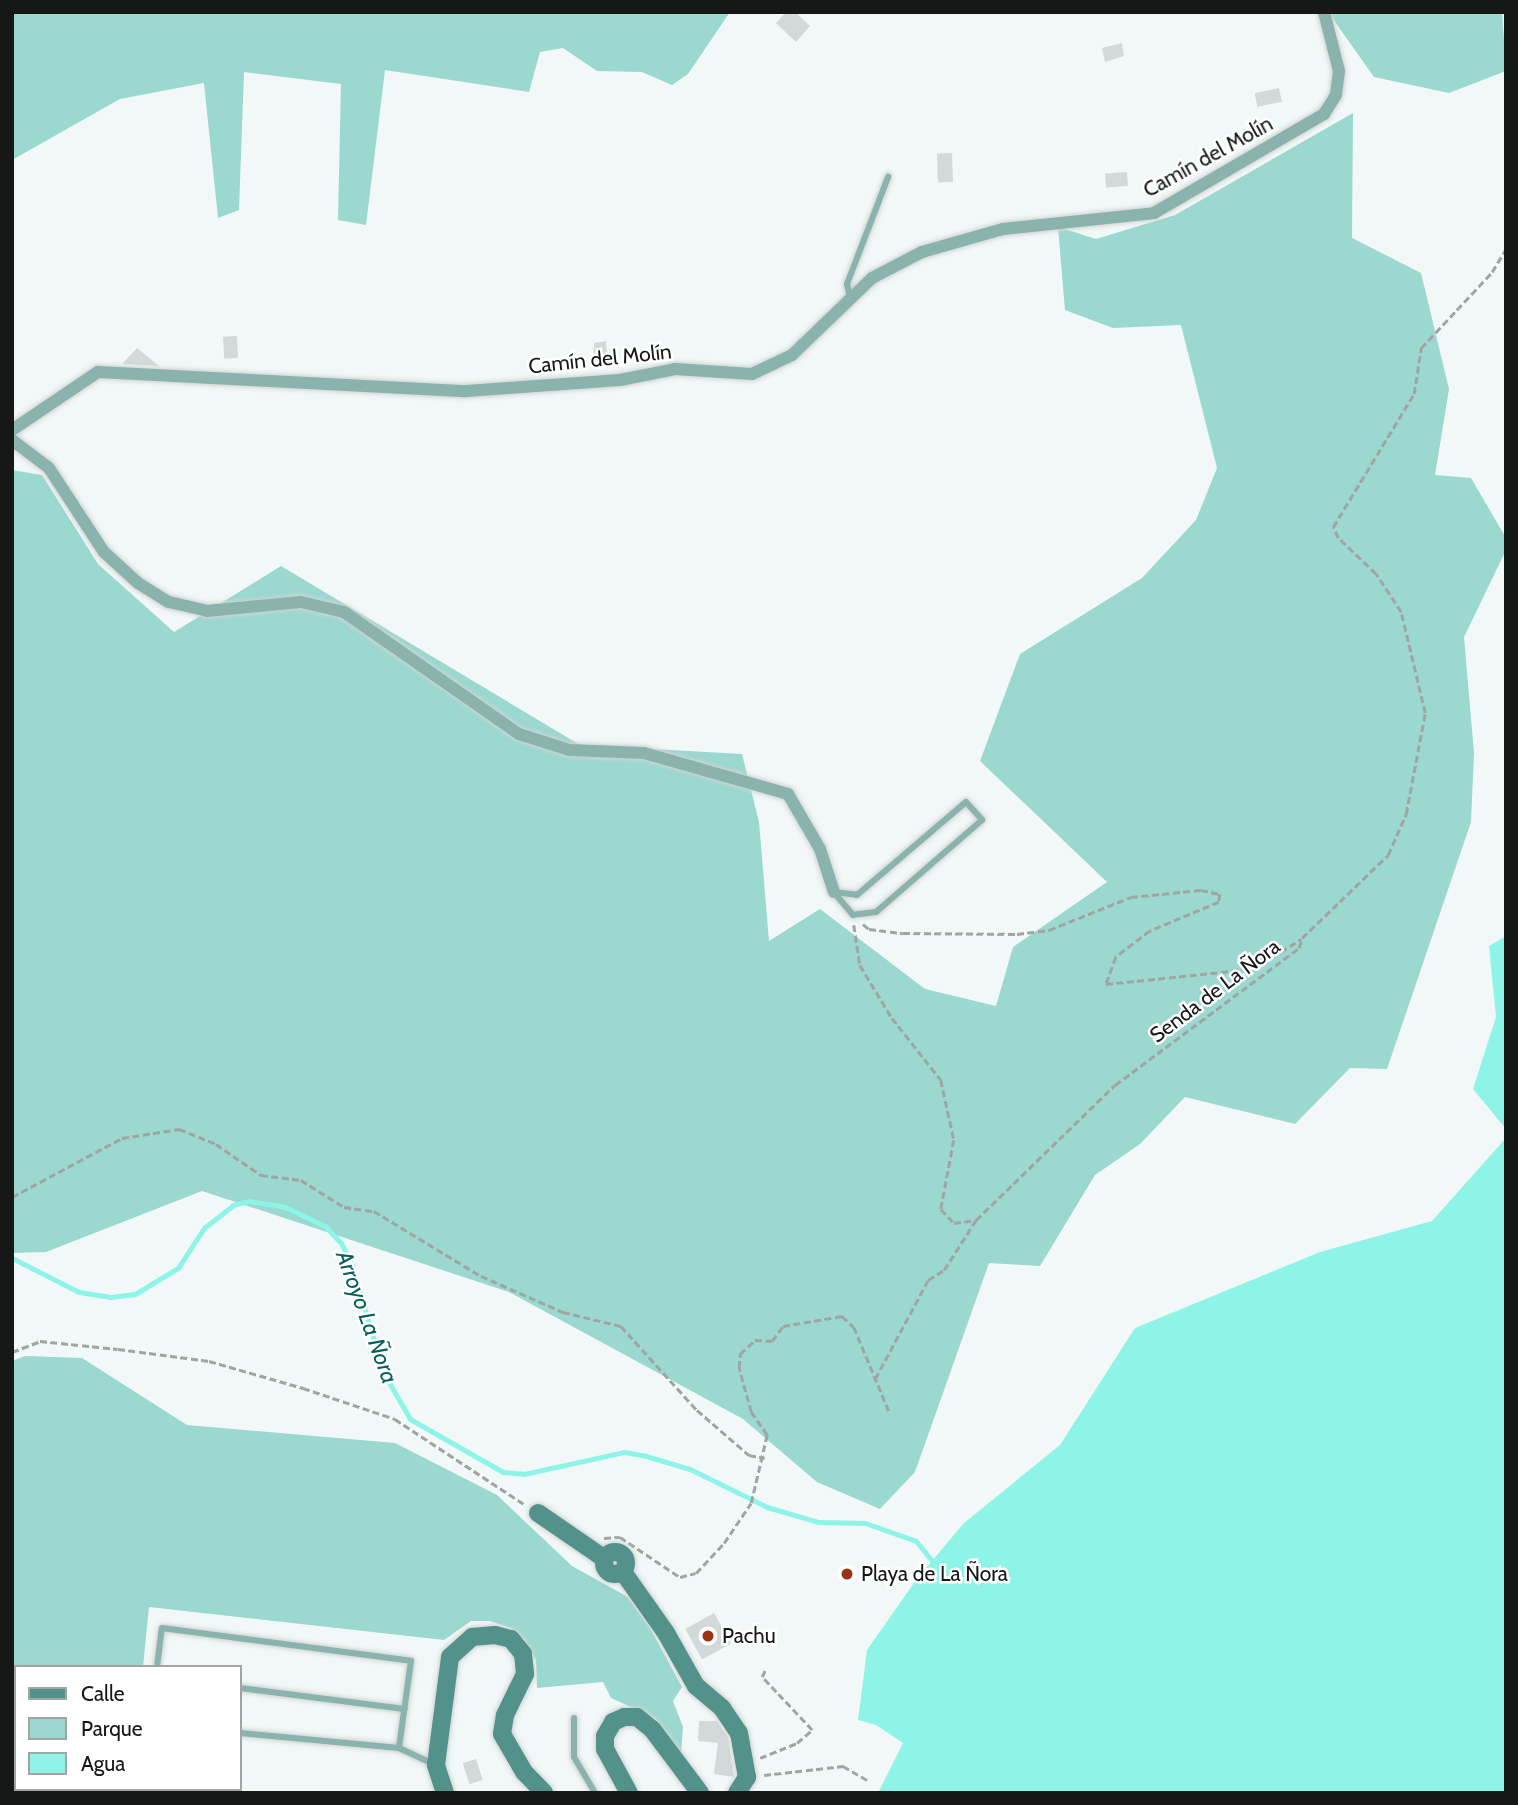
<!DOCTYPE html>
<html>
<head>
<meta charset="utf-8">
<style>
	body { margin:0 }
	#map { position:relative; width:1518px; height:1805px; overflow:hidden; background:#f2f8f7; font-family:Cabin,sans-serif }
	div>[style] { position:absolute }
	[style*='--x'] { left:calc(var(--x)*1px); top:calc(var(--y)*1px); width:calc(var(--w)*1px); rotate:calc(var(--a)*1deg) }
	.green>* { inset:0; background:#9ad8d0 }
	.water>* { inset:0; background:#8df4e7 }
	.stream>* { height:5px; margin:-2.5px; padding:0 2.5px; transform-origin:2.5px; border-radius:2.5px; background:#8df4e7 }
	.building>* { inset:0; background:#d3d9d8; transform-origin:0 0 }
	.path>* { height:2.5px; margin-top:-1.25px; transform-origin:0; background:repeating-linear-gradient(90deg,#a0a5a4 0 7px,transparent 0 10.5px) }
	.roads { filter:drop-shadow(0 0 2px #cfd4d3) drop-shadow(0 0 2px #cfd4d3) }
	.lane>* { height:6px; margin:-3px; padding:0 3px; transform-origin:3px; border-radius:3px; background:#8bb3ae }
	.street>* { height:12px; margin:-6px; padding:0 6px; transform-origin:6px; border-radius:6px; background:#8bb3ae }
	.secondary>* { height:18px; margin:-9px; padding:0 9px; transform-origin:9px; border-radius:9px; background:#53928b }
	.secondary>.ring { margin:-9px; padding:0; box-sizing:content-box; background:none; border:18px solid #53928b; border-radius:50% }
	.dots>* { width:19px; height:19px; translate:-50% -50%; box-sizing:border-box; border:4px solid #fff; border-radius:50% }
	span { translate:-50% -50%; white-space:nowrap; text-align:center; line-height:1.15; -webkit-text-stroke:5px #fff; paint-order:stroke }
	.street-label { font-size:21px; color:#161818 }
	.poi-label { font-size:21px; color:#161818 }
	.left { translate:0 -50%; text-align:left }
	.water-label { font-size:23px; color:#03615a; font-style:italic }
	.frame { position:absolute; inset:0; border:14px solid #161818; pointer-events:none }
	.legend { position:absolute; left:14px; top:1665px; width:228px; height:126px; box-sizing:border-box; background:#fff; border:2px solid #a2a3a3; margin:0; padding:9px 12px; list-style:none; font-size:21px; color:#161818 }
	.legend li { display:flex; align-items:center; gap:14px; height:35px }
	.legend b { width:35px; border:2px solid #a2a3a3 }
</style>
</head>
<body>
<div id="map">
	<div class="green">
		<div style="clip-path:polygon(12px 12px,730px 12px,688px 74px,672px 85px,642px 72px,597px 71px,563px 48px,540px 52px,529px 92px,385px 70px,366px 225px,338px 220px,341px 84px,244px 72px,239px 210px,218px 218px,204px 83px,120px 99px,12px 160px)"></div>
		<div style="clip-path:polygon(1328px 12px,1502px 12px,1506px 71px,1449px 93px,1374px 77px)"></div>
		<div style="clip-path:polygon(1353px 113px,1352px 238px,1421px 273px,1449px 389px,1435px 475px,1471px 478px,1506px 538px,1506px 550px,1464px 637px,1474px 753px,1471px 822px,1387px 1069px,1350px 1068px,1295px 1124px,1185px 1097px,1140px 1144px,1095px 1175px,1040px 1266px,989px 1263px,915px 1472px,880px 1509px,817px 1482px,743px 1419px,509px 1292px,202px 1191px,46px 1252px,12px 1253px,12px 470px,42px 475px,98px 564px,174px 632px,281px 566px,580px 745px,742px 754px,759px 822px,769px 941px,820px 909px,925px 989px,996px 1006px,1013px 947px,1107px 882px,980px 761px,1020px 654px,1142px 578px,1196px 520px,1217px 468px,1181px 325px,1113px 328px,1065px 310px,1058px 227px,1096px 239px,1175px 215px)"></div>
		<div style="clip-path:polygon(25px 1356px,82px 1358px,187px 1425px,395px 1443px,497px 1495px,572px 1566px,628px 1597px,650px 1628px,682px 1687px,673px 1701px,683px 1727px,681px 1754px,655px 1718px,611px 1698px,603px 1682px,537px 1688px,536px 1660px,524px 1639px,511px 1628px,490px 1621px,471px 1621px,444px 1640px,149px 1607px,143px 1667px,16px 1667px,16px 1789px,210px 1789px,12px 1793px,12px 1361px)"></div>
	</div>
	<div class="water">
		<div style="clip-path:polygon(1506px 936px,1506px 1129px,1473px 1089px,1496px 1017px,1489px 946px)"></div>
		<div style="clip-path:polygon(1506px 1138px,1506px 1793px,878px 1793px,903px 1743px,876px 1725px,858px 1720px,867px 1650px,916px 1580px,964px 1523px,1060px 1445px,1135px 1328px,1320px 1252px,1432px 1221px)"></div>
	</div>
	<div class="stream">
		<div style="--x:12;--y:1258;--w:75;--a:26.9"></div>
		<div style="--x:79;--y:1292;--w:32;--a:9"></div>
		<div style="--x:111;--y:1297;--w:24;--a:-7"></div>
		<div style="--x:135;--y:1294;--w:50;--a:-31.2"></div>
		<div style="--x:178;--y:1268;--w:48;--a:-57"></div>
		<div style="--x:204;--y:1228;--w:37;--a:-38"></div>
		<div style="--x:233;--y:1205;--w:16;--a:-14"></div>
		<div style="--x:249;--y:1201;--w:36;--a:9"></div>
		<div style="--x:285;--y:1207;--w:44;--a:25.4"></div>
		<div style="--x:325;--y:1226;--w:23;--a:47"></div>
		<div style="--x:341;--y:1243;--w:25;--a:63"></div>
		<div style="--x:352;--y:1265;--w:111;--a:73.8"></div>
		<div style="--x:383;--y:1372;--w:54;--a:60.1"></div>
		<div style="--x:410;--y:1419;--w:107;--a:29.7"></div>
		<div style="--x:503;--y:1472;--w:21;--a:5"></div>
		<div style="--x:524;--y:1474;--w:102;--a:-12.4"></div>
		<div style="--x:624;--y:1452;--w:22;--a:10"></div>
		<div style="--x:646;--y:1456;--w:46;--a:16.5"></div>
		<div style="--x:690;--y:1469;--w:86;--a:26.3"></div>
		<div style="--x:767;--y:1507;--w:53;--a:16.4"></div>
		<div style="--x:818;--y:1522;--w:47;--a:1.2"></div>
		<div style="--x:865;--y:1523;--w:54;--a:19.4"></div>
		<div style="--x:916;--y:1541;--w:26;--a:51"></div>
	</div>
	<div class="building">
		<div style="clip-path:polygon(786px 12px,795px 12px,810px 26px,796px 42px,776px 23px)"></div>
		<div style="clip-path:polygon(1122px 43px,1124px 56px,1105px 62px,1102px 48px)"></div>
		<div style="left:1279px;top:88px;width:14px;height:25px;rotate:78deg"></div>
		<div style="left:952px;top:153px;width:29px;height:15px;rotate:88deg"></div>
		<div style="left:1127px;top:172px;width:14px;height:22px;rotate:86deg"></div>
		<div style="left:237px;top:336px;width:22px;height:14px;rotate:87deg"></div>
		<div style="clip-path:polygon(606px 341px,608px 366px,593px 368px,594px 343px)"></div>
		<div style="clip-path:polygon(137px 348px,159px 366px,122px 364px)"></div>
		<div style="left:714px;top:1613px;width:35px;height:33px;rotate:61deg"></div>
		<div style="clip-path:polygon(699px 1721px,717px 1721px,728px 1737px,734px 1777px,714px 1774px,718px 1743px,698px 1741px)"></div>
		<div style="left:476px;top:1759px;width:22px;height:14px;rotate:72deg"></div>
	</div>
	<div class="path">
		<div style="--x:863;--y:924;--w:8;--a:40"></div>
		<div style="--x:869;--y:929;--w:34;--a:7"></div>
		<div style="--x:903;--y:933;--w:114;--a:0.5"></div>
		<div style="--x:1017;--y:934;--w:32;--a:-7"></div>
		<div style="--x:1049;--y:930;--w:88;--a:-21.9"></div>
		<div style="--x:1131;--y:897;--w:70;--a:-5.7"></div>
		<div style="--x:1201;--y:890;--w:19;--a:12"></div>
		<div style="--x:1220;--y:894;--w:8;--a:97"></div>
		<div style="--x:1219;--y:902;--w:75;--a:157.2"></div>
		<div style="--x:1150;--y:931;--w:43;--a:142.6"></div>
		<div style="--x:1116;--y:957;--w:29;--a:110"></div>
		<div style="--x:1106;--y:984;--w:126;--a:-5.9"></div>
		<div style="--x:1231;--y:971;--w:33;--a:-14"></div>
		<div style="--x:1263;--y:963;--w:45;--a:-32.3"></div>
		<div style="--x:854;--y:925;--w:40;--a:81.5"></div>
		<div style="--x:860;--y:965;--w:62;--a:58.9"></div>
		<div style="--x:892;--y:1018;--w:79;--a:51.7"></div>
		<div style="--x:941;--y:1080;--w:61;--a:77.8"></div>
		<div style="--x:954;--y:1140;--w:70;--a:100.7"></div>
		<div style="--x:941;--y:1209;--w:19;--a:47"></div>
		<div style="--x:954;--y:1223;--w:22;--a:-8"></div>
		<div style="--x:12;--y:1197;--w:125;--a:-28.2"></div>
		<div style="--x:122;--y:1138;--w:58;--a:-9"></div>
		<div style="--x:179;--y:1129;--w:40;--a:22"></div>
		<div style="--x:216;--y:1144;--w:55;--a:34.6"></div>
		<div style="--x:261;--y:1175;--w:40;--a:7.1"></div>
		<div style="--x:301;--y:1180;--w:51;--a:32.1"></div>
		<div style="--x:344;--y:1207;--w:30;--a:8"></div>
		<div style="--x:374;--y:1211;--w:125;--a:31.3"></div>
		<div style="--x:481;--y:1276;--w:90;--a:23.7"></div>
		<div style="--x:563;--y:1312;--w:60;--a:13.6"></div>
		<div style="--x:621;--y:1326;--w:113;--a:47.9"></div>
		<div style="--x:697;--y:1410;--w:69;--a:40.9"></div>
		<div style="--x:749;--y:1455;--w:16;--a:11"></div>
		<div style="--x:12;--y:1352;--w:30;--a:-21"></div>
		<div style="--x:40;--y:1341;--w:78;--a:5.9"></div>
		<div style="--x:118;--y:1349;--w:92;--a:7.5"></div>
		<div style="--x:209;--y:1361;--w:98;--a:16"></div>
		<div style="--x:303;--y:1388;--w:97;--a:18.6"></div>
		<div style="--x:395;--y:1419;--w:154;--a:33.4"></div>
		<div style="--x:875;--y:1379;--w:112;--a:-61.8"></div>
		<div style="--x:928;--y:1280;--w:19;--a:-32"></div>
		<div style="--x:944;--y:1270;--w:59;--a:-57.4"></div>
		<div style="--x:976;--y:1220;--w:194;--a:-44.2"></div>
		<div style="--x:1115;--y:1085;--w:229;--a:-36.7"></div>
		<div style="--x:1299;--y:948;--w:10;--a:-73"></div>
		<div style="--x:1302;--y:938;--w:120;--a:-44"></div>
		<div style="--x:1388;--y:855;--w:45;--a:-66.3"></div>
		<div style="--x:1406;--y:814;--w:103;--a:-79.3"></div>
		<div style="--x:1425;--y:713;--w:104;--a:-103.4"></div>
		<div style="--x:1401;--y:612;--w:45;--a:-123.3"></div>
		<div style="--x:1376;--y:574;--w:52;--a:-136.5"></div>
		<div style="--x:1338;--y:538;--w:12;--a:-114"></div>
		<div style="--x:1333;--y:527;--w:156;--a:-58.7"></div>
		<div style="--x:1414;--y:394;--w:47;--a:-81.3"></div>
		<div style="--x:1421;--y:348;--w:104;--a:-46.9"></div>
		<div style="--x:1492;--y:272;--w:27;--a:-59"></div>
		<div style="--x:604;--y:1538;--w:16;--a:-4"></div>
		<div style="--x:620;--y:1537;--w:72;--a:33.7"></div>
		<div style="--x:680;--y:1577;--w:16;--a:-14"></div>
		<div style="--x:696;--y:1573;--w:41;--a:-47"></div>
		<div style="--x:724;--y:1543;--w:48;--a:-56"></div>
		<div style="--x:751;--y:1503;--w:70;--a:-76.8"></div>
		<div style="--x:767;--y:1435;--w:28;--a:-125"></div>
		<div style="--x:751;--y:1412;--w:46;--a:-105.3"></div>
		<div style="--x:739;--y:1368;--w:14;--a:-86"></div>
		<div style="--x:740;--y:1354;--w:21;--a:-43"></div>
		<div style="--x:755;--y:1340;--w:17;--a:3"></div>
		<div style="--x:772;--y:1341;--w:19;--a:-54"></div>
		<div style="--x:783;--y:1326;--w:60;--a:-9.6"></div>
		<div style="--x:842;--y:1316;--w:16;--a:43"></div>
		<div style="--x:854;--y:1327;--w:91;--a:67.4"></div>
		<div style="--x:760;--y:1758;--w:40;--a:-22"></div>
		<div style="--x:797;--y:1743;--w:20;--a:-41"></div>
		<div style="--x:812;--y:1730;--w:73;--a:-133.3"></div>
		<div style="--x:762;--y:1677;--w:10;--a:-66"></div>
		<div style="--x:764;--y:1775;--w:80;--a:-6.5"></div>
		<div style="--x:843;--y:1766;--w:28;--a:30"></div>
	</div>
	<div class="roads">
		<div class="lane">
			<div style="--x:850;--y:298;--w:14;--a:-102"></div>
			<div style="--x:847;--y:284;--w:115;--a:-69"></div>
			<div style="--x:966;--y:802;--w:24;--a:48"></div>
			<div style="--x:982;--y:820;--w:140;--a:139"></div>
			<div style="--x:876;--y:912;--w:23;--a:173"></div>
			<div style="--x:853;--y:915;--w:30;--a:-130"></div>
			<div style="--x:834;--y:892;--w:23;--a:7"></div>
			<div style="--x:857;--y:895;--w:143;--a:-40.5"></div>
			<div style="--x:157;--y:1667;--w:39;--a:-83"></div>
			<div style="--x:162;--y:1628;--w:251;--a:7.5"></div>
			<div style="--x:411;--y:1661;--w:88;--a:97.9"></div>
			<div style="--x:240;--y:1688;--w:166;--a:7.3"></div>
			<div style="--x:574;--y:1718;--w:39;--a:90"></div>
			<div style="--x:574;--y:1757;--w:42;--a:59.7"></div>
			<div style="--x:240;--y:1733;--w:160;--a:5.4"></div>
			<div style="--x:399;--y:1748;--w:38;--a:25"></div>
		</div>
		<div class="street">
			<div style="--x:12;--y:430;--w:104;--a:-34"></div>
			<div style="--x:98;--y:372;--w:368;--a:3"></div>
			<div style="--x:466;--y:391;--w:154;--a:-4.1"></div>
			<div style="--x:620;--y:380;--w:56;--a:-11.3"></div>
			<div style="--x:675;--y:369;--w:77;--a:3.7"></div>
			<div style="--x:752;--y:374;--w:44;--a:-25.4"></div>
			<div style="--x:792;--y:355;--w:111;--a:-43.9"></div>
			<div style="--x:872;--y:278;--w:56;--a:-27.5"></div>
			<div style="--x:922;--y:252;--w:84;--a:-15.9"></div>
			<div style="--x:1003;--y:229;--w:152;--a:-6"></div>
			<div style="--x:1154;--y:213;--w:197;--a:-30.2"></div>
			<div style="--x:1324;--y:114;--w:22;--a:-58"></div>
			<div style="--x:1336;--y:95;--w:24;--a:-83"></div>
			<div style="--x:1339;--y:71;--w:61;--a:-104.3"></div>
			<div style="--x:12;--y:440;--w:46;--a:37.1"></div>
			<div style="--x:49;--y:468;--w:100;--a:56.8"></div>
			<div style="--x:104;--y:552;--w:46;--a:42.4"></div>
			<div style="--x:138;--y:583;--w:36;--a:32"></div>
			<div style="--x:169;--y:602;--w:39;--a:13"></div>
			<div style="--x:207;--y:611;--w:94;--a:-5.5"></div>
			<div style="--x:301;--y:602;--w:44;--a:13.1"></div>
			<div style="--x:344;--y:612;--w:213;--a:34.9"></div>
			<div style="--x:519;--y:734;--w:52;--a:17.7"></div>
			<div style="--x:569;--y:750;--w:75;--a:2.3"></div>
			<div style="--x:644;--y:753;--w:150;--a:15.9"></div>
			<div style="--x:788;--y:794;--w:64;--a:59.8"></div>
			<div style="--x:820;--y:849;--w:45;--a:72"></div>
		</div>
		<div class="secondary">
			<div style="--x:538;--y:1513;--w:81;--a:34.5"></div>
			<div class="ring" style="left:604px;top:1552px;width:4px;height:4px"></div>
			<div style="--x:623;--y:1572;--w:75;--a:54.8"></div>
			<div style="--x:666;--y:1633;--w:61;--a:60.5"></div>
			<div style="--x:696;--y:1686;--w:34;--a:40"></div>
			<div style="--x:722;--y:1708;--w:30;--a:56"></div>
			<div style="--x:739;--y:1733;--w:45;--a:79.7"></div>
			<div style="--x:747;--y:1777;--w:19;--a:122"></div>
			<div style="--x:445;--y:1793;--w:29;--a:-108"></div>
			<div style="--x:436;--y:1765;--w:109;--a:-82.6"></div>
			<div style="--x:450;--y:1657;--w:30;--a:-42"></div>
			<div style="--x:472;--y:1637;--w:23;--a:-5"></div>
			<div style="--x:495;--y:1635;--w:16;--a:14"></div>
			<div style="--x:511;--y:1639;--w:19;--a:51"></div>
			<div style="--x:523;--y:1654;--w:20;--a:84"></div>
			<div style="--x:525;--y:1674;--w:46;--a:116"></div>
			<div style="--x:505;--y:1715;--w:19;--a:99"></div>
			<div style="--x:502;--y:1734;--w:44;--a:59.9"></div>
			<div style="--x:524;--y:1772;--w:29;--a:46"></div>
			<div style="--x:629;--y:1793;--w:50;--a:-118.6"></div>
			<div style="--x:605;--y:1749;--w:13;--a:-90"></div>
			<div style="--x:605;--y:1736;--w:16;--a:-60"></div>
			<div style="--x:613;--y:1722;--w:12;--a:-24"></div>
			<div style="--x:624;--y:1717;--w:13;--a:0"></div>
			<div style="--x:637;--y:1717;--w:19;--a:39"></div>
			<div style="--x:652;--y:1729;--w:80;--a:53.1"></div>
		</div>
	</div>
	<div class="dots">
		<div style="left:847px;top:1574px;background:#9a3316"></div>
		<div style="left:708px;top:1636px;background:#9a3316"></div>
	</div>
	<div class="street-label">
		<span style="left:1208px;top:157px;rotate:-29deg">Camín del Molín</span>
		<span style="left:600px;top:359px;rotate:-6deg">Camín del Molín</span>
		<span style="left:1215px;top:991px;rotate:-37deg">Senda de La Ñora</span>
	</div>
	<div class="poi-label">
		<span class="left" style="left:861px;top:1574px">Playa de La Ñora</span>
		<span class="left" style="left:722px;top:1636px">Pachu</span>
	</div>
	<div class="water-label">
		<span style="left:367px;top:1317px;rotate:70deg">Arroyo La Ñora</span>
	</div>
	<div class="frame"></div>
	<ul class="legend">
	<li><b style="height:9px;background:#53928b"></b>Calle</li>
	<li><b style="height:19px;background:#9ad8d0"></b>Parque</li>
	<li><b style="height:19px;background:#8df4e7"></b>Agua</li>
	</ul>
</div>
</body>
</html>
